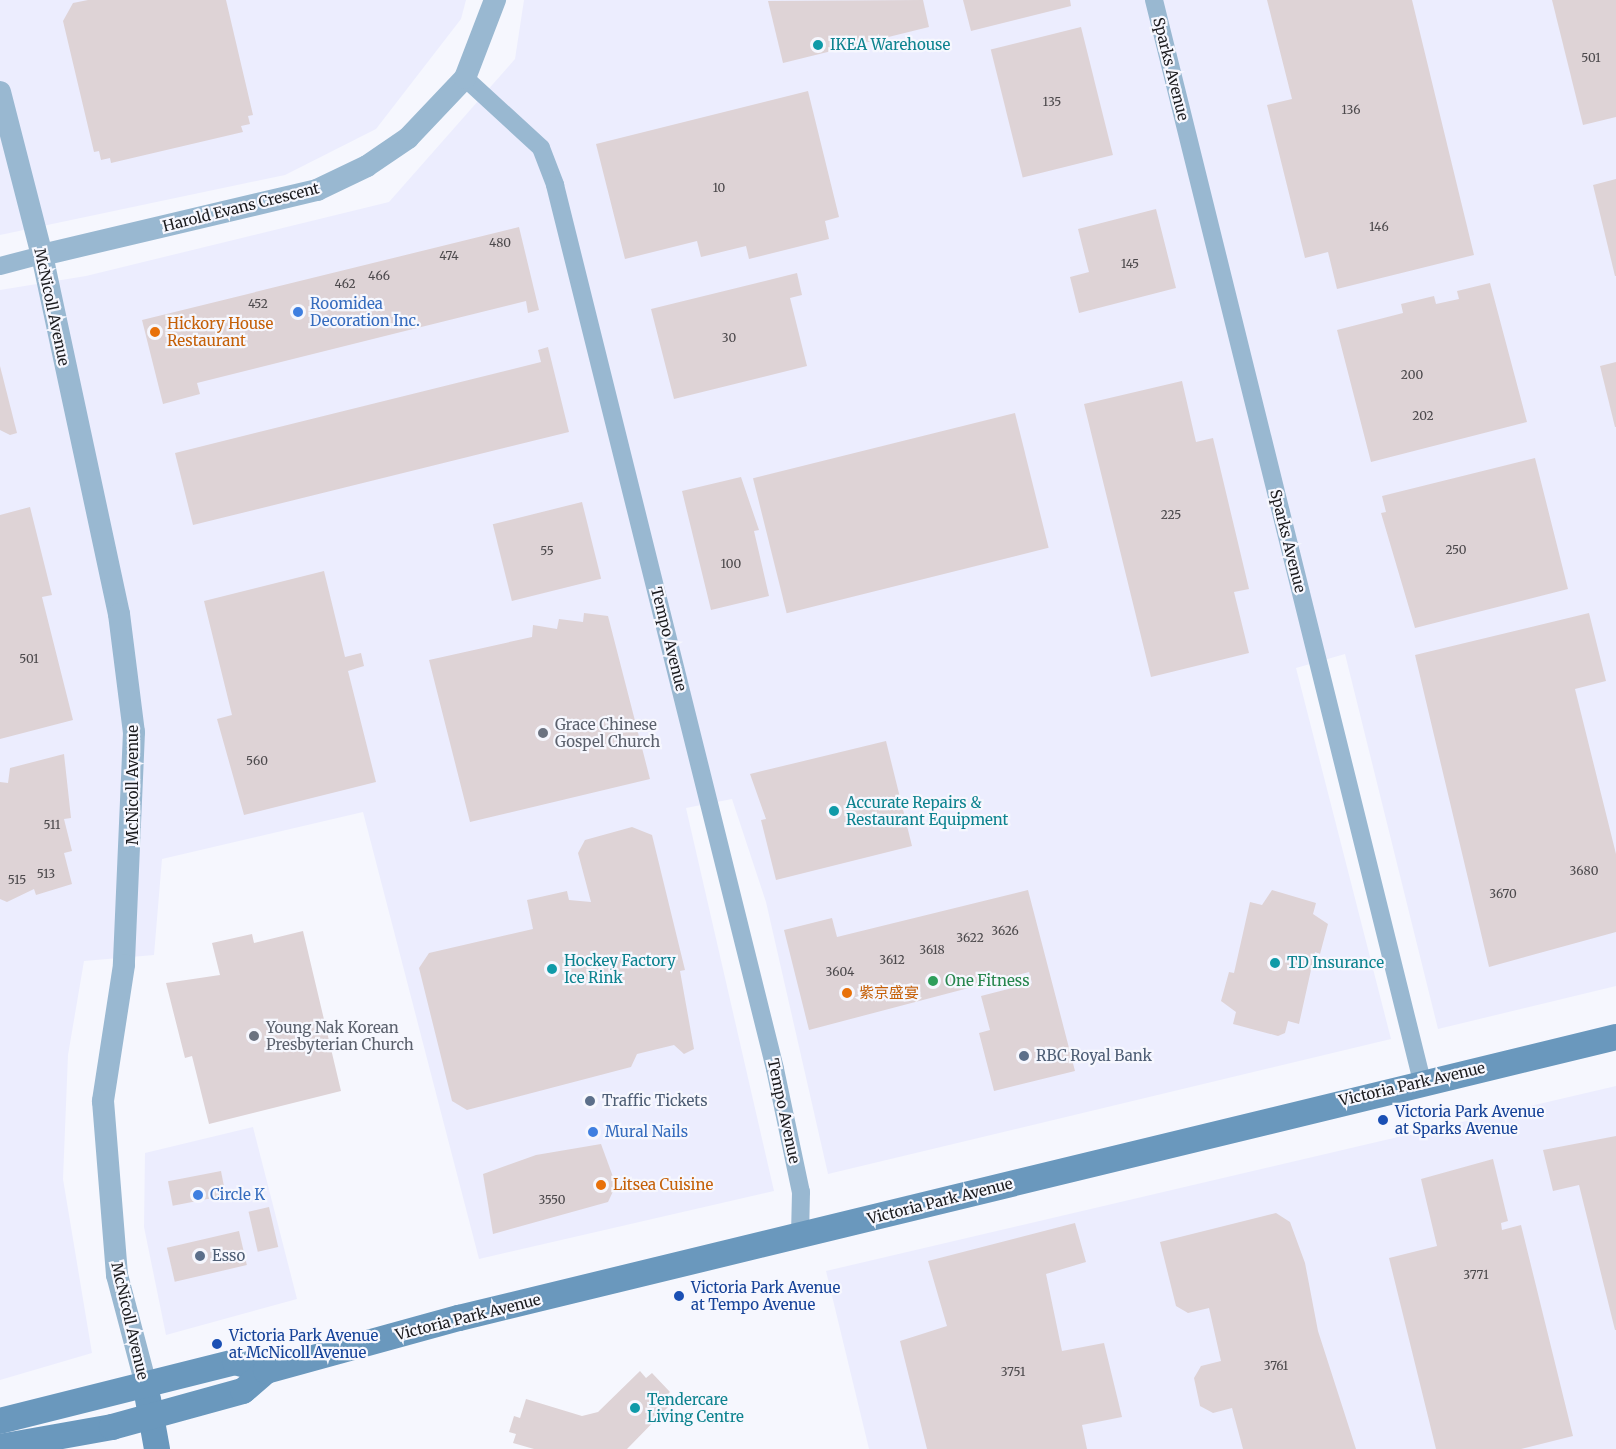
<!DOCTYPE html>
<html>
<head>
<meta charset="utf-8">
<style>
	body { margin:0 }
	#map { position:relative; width:1616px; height:1449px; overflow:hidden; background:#f6f7fe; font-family:Merriweather,"Noto Sans SC",serif }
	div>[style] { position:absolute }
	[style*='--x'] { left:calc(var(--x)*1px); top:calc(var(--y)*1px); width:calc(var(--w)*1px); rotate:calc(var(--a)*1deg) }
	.built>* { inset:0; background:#ecedfe }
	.building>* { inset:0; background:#ded3d6; transform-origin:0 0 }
	.minor>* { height:18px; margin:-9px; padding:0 9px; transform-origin:9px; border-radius:9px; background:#99b8d1 }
	.tertiary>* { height:22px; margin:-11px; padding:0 11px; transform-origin:11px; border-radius:11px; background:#99b8d1 }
	.secondary>* { height:26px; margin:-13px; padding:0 13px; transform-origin:13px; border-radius:13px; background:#6a98bd }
	.dots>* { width:16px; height:16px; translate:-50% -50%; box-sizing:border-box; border:3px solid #f6f7fe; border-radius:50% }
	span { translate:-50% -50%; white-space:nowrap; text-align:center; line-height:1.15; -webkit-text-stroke:4.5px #f6f7fe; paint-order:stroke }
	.number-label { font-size:12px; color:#4c494c }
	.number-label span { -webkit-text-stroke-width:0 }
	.culture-label { font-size:15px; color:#0d838f }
	.left { translate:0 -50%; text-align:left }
	.street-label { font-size:15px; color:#1b1b1e }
	.shop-label { font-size:15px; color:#366cbe }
	.food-label { font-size:15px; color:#c56008 }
	.worship-label { font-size:15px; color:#5b616d }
	.leisure-label { font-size:15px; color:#27864d }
	.service-label { font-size:15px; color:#4e5e75 }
	.transit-label { font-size:15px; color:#164399 }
</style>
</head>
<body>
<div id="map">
	<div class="built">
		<div style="clip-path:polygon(0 0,466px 0,461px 19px,376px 129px,285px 175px,0 235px)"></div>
		<div style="clip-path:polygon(524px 0,1616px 0,1616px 986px,1438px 1029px,1345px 654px,1296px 668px,1391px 1039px,828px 1174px,766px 902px,732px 799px,686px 808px,774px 1191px,479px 1259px,363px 812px,162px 859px,154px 955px,84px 961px,68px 1055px,63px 1179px,92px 1353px,0 1380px,0 290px,86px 276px,389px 202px,515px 59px)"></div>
		<div style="clip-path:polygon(1616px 1086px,1616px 1449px,869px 1449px,826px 1271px)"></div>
		<div style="clip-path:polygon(253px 1127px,297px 1299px,166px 1335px,144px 1227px,145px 1153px)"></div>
	</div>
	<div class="building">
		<div style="clip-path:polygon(88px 0,226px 0,253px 115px,248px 116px,250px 124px,241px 126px,243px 132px,111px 163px,110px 158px,101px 160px,99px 151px,94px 152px,63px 21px,73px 3px)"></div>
		<div style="clip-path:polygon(923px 0,929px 27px,783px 63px,768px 1px)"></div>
		<div style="clip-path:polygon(963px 0,1070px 0,1071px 6px,971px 31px)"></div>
		<div style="clip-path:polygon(1267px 0,1412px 0,1474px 255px,1337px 289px,1328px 252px,1305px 258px,1267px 105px,1292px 99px)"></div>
		<div style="clip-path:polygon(1552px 0,1616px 0,1616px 117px,1583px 125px)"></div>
		<div style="left:1081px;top:27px;width:132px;height:93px;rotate:76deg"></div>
		<div style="clip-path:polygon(808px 91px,839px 217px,825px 221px,829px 239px,749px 259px,746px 246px,701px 257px,697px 241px,625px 259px,596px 144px)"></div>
		<div style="clip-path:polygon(1616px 179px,1616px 276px,1615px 276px,1593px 185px)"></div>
		<div style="clip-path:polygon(1156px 209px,1176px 288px,1079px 313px,1070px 277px,1089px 272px,1078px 229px)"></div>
		<div style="clip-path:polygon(519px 227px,539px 310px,528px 313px,526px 301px,401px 332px,197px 383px,200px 394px,163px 404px,142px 320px)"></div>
		<div style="clip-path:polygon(797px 273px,802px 295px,790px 298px,807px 366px,674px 399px,651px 309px)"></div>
		<div style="clip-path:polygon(1490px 283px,1527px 422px,1371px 462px,1337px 330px,1403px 313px,1401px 304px,1434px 296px,1436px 304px,1459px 299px,1457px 291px)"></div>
		<div style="clip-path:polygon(548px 347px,569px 432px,193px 525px,175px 453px,541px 362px,538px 350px)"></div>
		<div style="clip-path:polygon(1616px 362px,1616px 427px,1615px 427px,1600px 366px)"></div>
		<div style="clip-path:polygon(0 366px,17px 433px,10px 435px,0 430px)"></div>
		<div style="clip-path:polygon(1182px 381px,1196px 442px,1213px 438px,1249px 589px,1234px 592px,1249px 653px,1151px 677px,1084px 404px)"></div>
		<div style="left:1015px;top:413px;width:139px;height:270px;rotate:76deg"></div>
		<div style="clip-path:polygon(1535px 458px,1568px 589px,1415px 628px,1381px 513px,1386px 512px,1382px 496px)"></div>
		<div style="clip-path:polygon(741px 477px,759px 530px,754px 531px,769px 596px,711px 610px,682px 491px)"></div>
		<div style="left:582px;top:502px;width:79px;height:92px;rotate:76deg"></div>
		<div style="clip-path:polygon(30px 507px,52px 595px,42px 597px,73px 720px,0 739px,0 515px)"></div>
		<div style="clip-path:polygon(324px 571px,345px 657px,361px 653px,364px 666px,348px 671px,376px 782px,244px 815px,217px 719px,232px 715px,204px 601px)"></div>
		<div style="clip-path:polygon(584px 613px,608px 616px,650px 779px,470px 822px,429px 660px,532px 637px,533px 625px,557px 629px,559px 619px,583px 622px)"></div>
		<div style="clip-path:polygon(1589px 613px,1606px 681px,1575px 689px,1616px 854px,1616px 932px,1489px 967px,1415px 655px)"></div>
		<div style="clip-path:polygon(886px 741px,912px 846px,776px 880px,761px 820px,766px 819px,750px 774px)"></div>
		<div style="clip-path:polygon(64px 754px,71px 818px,64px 819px,72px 851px,64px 853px,72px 884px,36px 895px,34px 889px,7px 902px,0 899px,0 782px,8px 783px,10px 768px)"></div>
		<div style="clip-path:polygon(632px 827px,652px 835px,685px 970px,680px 971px,694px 1049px,684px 1054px,674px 1045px,637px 1054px,631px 1067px,467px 1110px,452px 1101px,419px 968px,429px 953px,533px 929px,527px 900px,567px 891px,569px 900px,591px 902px,578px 853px,585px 840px)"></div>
		<div style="clip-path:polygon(1028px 890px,1075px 1071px,994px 1091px,979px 1033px,990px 1030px,981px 996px,1032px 983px,1029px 972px,809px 1030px,784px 930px,832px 918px,837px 937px)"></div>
		<div style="clip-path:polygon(1272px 890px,1316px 903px,1313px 914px,1328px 924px,1320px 954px,1315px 952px,1299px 1024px,1288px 1021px,1285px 1033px,1278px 1036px,1233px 1024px,1236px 1012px,1221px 1001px,1229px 972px,1234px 973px,1250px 902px,1262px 905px)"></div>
		<div style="clip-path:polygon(303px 931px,341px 1091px,209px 1124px,192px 1056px,185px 1058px,166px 983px,220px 975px,212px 943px,252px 934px,254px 943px)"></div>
		<div style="clip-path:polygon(1616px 1136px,1616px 1330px,1615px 1330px,1579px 1185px,1553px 1191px,1543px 1150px)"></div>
		<div style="clip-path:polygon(601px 1144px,616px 1185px,608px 1202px,493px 1234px,483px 1174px,536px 1155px)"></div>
		<div style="clip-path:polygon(1493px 1159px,1508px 1221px,1501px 1223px,1502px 1230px,1521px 1225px,1573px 1436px,1521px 1449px,1436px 1449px,1389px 1258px,1437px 1246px,1421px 1179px)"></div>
		<div style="left:221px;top:1171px;width:25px;height:54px;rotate:79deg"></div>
		<div style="left:269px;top:1207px;width:41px;height:21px;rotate:77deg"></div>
		<div style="clip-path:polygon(1276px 1213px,1290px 1222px,1305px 1263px,1318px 1331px,1356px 1449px,1243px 1449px,1232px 1408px,1213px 1413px,1200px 1406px,1194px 1378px,1201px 1366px,1221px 1361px,1209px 1308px,1188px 1313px,1176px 1306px,1160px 1242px)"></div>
		<div style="clip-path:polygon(1075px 1223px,1086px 1262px,1046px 1274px,1062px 1351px,1104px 1343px,1122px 1417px,1082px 1425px,1087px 1449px,927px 1449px,900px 1341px,947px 1326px,928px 1261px)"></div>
		<div style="left:239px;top:1231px;width:35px;height:74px;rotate:77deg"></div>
		<div style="clip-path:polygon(640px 1371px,646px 1378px,652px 1373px,670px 1392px,665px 1397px,671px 1404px,627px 1449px,534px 1449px,513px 1443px,516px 1434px,509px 1432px,514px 1416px,520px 1418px,526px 1399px,582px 1416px,598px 1412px)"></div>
	</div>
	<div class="minor">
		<div style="--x:1154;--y:0;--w:1114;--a:76.08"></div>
		<div style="--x:465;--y:78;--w:103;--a:42.6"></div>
		<div style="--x:541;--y:148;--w:40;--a:69"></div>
		<div style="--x:555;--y:185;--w:911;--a:76.02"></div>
		<div style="--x:775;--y:1069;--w:126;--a:78.1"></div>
		<div style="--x:801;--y:1192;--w:43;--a:91.3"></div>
		<div style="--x:0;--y:266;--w:43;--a:-14.7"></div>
	</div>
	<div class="tertiary">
		<div style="--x:0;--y:92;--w:168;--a:75.6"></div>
		<div style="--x:42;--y:255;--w:367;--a:77.9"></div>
		<div style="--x:119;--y:614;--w:119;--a:82.8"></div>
		<div style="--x:134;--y:732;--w:233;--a:92.5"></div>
		<div style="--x:124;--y:965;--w:138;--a:98.8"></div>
		<div style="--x:103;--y:1101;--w:175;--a:85.4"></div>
		<div style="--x:117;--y:1275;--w:110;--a:75.2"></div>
		<div style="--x:42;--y:255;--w:283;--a:-13.3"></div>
		<div style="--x:317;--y:190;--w:55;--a:-25.6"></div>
		<div style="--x:367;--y:166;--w:50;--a:-34.3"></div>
		<div style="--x:408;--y:138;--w:83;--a:-46.5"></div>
		<div style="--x:465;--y:78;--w:84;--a:-69"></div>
	</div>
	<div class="secondary">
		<div style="--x:148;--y:1399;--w:51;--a:79.8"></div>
		<div style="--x:0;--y:1421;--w:242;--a:-14.1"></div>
		<div style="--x:235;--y:1362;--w:32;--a:16"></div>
		<div style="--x:0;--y:1447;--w:114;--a:-10.1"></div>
		<div style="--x:112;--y:1427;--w:136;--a:-15.4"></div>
		<div style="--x:243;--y:1391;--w:30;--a:-41"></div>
		<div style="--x:266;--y:1371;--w:200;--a:-15.4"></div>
		<div style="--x:459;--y:1318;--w:1191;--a:-13.65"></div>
	</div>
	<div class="dots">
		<div style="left:818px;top:45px;background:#0f9aa8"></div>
		<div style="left:298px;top:312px;background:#3f7fe0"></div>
		<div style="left:155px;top:332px;background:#e8710a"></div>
		<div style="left:543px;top:733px;background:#6b7280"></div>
		<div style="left:834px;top:811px;background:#0f9aa8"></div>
		<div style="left:1275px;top:963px;background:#0f9aa8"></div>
		<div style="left:552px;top:969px;background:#0f9aa8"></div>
		<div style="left:933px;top:981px;background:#2e9e5b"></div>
		<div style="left:847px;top:993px;background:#e8710a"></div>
		<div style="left:254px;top:1036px;background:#6b7280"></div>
		<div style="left:1024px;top:1056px;background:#5c6f8a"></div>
		<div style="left:590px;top:1101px;background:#5c6f8a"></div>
		<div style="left:1383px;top:1120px;background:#1a4fb4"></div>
		<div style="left:593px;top:1132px;background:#3f7fe0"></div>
		<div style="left:601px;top:1185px;background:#e8710a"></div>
		<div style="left:198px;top:1195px;background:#3f7fe0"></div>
		<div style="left:200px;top:1256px;background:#5c6f8a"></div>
		<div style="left:679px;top:1296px;background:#1a4fb4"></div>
		<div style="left:217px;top:1344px;background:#1a4fb4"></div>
		<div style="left:635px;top:1408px;background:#0f9aa8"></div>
	</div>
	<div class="number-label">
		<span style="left:1591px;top:58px">501</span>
		<span style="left:1052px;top:102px">135</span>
		<span style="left:1351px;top:110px">136</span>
		<span style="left:719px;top:188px">10</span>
		<span style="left:1379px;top:227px">146</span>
		<span style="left:500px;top:243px">480</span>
		<span style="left:449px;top:256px">474</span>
		<span style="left:1130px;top:264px">145</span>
		<span style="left:379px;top:276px">466</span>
		<span style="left:345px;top:284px">462</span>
		<span style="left:258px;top:304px">452</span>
		<span style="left:729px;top:338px">30</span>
		<span style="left:1412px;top:375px">200</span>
		<span style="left:1423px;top:416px">202</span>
		<span style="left:1171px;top:515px">225</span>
		<span style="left:1456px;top:550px">250</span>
		<span style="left:547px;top:551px">55</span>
		<span style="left:731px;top:564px">100</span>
		<span style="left:29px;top:659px">501</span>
		<span style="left:257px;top:761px">560</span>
		<span style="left:52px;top:825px">511</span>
		<span style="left:1584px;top:871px">3680</span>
		<span style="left:46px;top:874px">513</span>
		<span style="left:17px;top:880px">515</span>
		<span style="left:1503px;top:894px">3670</span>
		<span style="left:1005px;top:931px">3626</span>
		<span style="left:970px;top:938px">3622</span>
		<span style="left:932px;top:950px">3618</span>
		<span style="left:892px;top:960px">3612</span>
		<span style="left:840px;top:972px">3604</span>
		<span style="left:552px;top:1200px">3550</span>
		<span style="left:1476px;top:1275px">3771</span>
		<span style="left:1276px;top:1366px">3761</span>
		<span style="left:1013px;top:1372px">3751</span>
	</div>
	<div class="culture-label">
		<span class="left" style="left:830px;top:45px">IKEA Warehouse</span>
		<span class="left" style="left:846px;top:811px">Accurate Repairs &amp;<br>Restaurant Equipment</span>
		<span class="left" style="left:564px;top:969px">Hockey Factory<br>Ice Rink</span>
		<span class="left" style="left:1287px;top:963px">TD Insurance</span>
		<span class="left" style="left:647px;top:1408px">Tendercare<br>Living Centre</span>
	</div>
	<div class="street-label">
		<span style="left:1171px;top:69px;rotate:76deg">Sparks Avenue</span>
		<span style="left:241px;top:207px;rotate:-14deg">Harold Evans Crescent</span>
		<span style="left:52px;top:307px;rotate:78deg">McNicoll Avenue</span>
		<span style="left:1288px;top:541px;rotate:76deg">Sparks Avenue</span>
		<span style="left:669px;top:639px;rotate:76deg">Tempo Avenue</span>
		<span style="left:133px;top:785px;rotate:-90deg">McNicoll Avenue</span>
		<span style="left:1412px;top:1084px;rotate:-13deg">Victoria Park Avenue</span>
		<span style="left:784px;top:1111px;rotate:78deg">Tempo Avenue</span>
		<span style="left:940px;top:1201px;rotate:-14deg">Victoria Park Avenue</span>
		<span style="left:468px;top:1317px;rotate:-14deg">Victoria Park Avenue</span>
		<span style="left:130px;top:1321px;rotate:77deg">McNicoll Avenue</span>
	</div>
	<div class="shop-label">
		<span class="left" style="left:310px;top:312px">Roomidea<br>Decoration Inc.</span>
		<span class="left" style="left:605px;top:1132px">Mural Nails</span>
		<span class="left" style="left:210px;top:1195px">Circle K</span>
	</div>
	<div class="food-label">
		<span class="left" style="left:167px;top:332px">Hickory House<br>Restaurant</span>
		<span class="left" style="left:859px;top:993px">紫京盛宴</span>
		<span class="left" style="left:613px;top:1185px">Litsea Cuisine</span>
	</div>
	<div class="worship-label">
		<span class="left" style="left:555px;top:733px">Grace Chinese<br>Gospel Church</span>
		<span class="left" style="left:266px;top:1036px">Young Nak Korean<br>Presbyterian Church</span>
	</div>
	<div class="leisure-label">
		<span class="left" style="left:945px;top:981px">One Fitness</span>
	</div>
	<div class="service-label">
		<span class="left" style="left:1036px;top:1056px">RBC Royal Bank</span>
		<span class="left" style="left:602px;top:1101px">Traffic Tickets</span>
		<span class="left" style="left:212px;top:1256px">Esso</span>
	</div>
	<div class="transit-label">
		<span class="left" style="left:1395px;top:1120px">Victoria Park Avenue<br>at Sparks Avenue</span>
		<span class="left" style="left:691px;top:1296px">Victoria Park Avenue<br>at Tempo Avenue</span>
		<span class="left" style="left:229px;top:1344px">Victoria Park Avenue<br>at McNicoll Avenue</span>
	</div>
</div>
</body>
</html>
